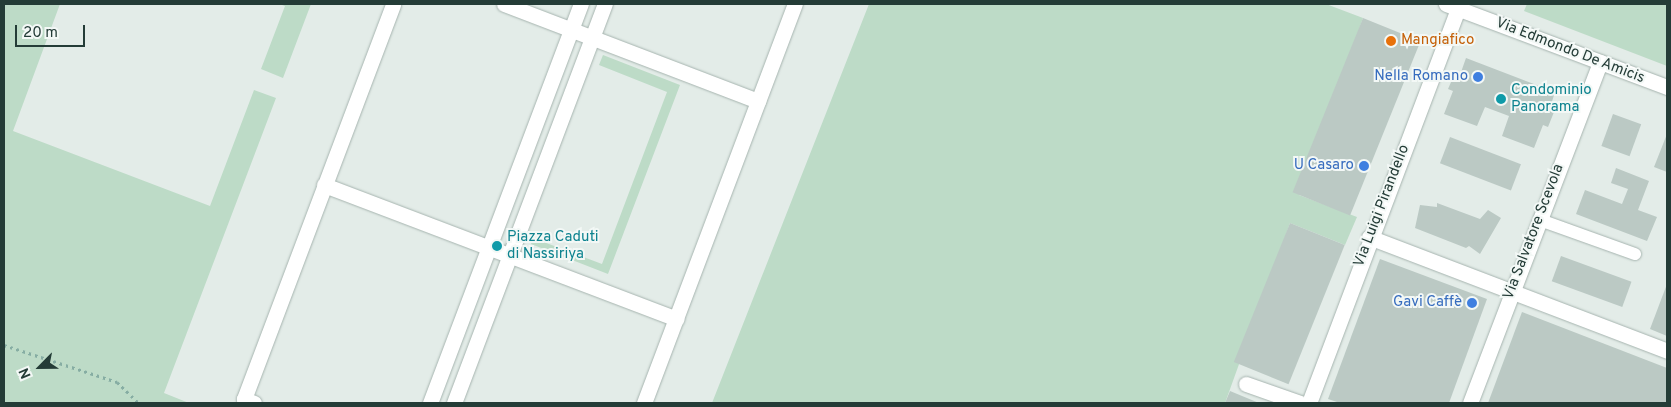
<!DOCTYPE html>
<html>
<head>
<meta charset="utf-8">
<style>
	body { margin:0 }
	#map { position:relative; width:1671px; height:407px; overflow:hidden; background:#e3ece8; font-family:Overpass,sans-serif }
	div>[style] { position:absolute }
	[style*='--x'] { left:calc(var(--x)*1px); top:calc(var(--y)*1px); width:calc(var(--w)*1px); rotate:calc(var(--a)*1deg) }
	.green>* { inset:0; background:#bddbc7 }
	.building>* { inset:0; background:#bbc9c4; transform-origin:0 0 }
	.path>* { height:3px; margin-top:-1.5px; transform-origin:0; background:repeating-linear-gradient(90deg,#86ada3 0 2.5px,transparent 0 6.5px) }
	.roads { filter:drop-shadow(0 0 1px #a6b4af) drop-shadow(0 0 1px #a6b4af) }
	.lane>* { height:12px; margin:-6px; padding:0 6px; transform-origin:6px; border-radius:6px; background:#fff }
	.street>* { height:15px; margin:-7.5px; padding:0 7.5px; transform-origin:7.5px; border-radius:7.5px; background:#fff }
	.secondary>* { height:15px; margin:-7.5px; padding:0 7.5px; transform-origin:7.5px; border-radius:7.5px; background:#fff }
	.dots>* { width:14px; height:14px; translate:-50% -50%; box-sizing:border-box; border:2px solid #f3f8f6; border-radius:50% }
	span { translate:-50% -50%; white-space:nowrap; text-align:center; line-height:1.15; -webkit-text-stroke:4px #f3f8f6; paint-order:stroke }
	.food-label { font-size:15px; color:#c56008 }
	.left { translate:0 -50%; text-align:left }
	.street-label { font-size:15px; color:#243c37 }
	.shop-label { font-size:15px; color:#366cbe }
	.right { translate:-100% -50%; text-align:right }
	.culture-label { font-size:15px; color:#0d838f }
	.frame { position:absolute; inset:0; border:5px solid #243c37; pointer-events:none }
	.north { position:absolute; left:15px; top:342px; width:50px; height:50px; -webkit-text-stroke:4px #f3f8f6; paint-order:stroke; rotate:247deg; font-size:14px; font-weight:700; line-height:20px; text-align:center; color:#243c37 }
	.north::after { content:''; display:block; margin:auto; width:18px; height:22px; background:#243c37; clip-path:polygon(50% 0,100% 100%,50% 72%,0 100%) }
	.scale { position:absolute; left:15px; top:25px; width:70px; height:22px; box-sizing:border-box; border:2px solid #243c37; border-top:0; padding-left:6px; font-size:15px; line-height:18px; white-space:nowrap; color:#243c37; -webkit-text-stroke:4px #f3f8f6; paint-order:stroke }
</style>
</head>
<body>
<div id="map">
	<div class="green">
		<div style="clip-path:polygon(4px 4px,60px 4px,13px 131px,210px 206px,254px 90px,276px 98px,164px 393px,189px 403px,4px 403px)"></div>
		<div style="clip-path:polygon(279px 4px,311px 4px,283px 78px,261px 69px,285px 6px)"></div>
		<div style="clip-path:polygon(869px 4px,1326px 4px,1363px 18px,1299px 195px,1357px 217px,1345px 245px,1290px 223px,1225px 403px,712px 403px)"></div>
		<div style="clip-path:polygon(1527px 4px,1667px 4px,1667px 66px,1524px 11px)"></div>
		<div style="clip-path:polygon(603px 55px,680px 85px,608px 274px,531px 244px,533px 238px,602px 264px,667px 92px,599px 65px)"></div>
	</div>
	<div class="building">
		<div style="left:1363px;top:18px;width:62px;height:188px;rotate:22deg"></div>
		<div style="clip-path:polygon(1466px 58px,1555px 92px,1549px 111px,1554px 112px,1548px 127px,1543px 125px,1534px 148px,1502px 136px,1509px 116px,1485px 107px,1477px 126px,1444px 114px,1453px 91px,1448px 89px,1455px 73px,1460px 75px)"></div>
		<div style="left:1613px;top:114px;width:30px;height:34px;rotate:20deg"></div>
		<div style="clip-path:polygon(1667px 134px,1667px 172px,1654px 167px)"></div>
		<div style="left:1450px;top:137px;width:76px;height:28px;rotate:21deg"></div>
		<div style="clip-path:polygon(1616px 168px,1649px 181px,1638px 210px,1657px 217px,1647px 241px,1576px 214px,1585px 190px,1622px 204px,1628px 189px,1611px 183px)"></div>
		<div style="clip-path:polygon(1437px 203px,1480px 219px,1488px 210px,1501px 218px,1480px 254px,1469px 246px,1466px 248px,1415px 228px,1420px 205px,1437px 207px)"></div>
		<div style="left:1290px;top:223px;width:59px;height:150px;rotate:22deg"></div>
		<div style="left:1561px;top:256px;width:75px;height:27px;rotate:20deg"></div>
		<div style="clip-path:polygon(1380px 259px,1487px 299px,1449px 403px,1340px 403px,1328px 399px)"></div>
		<div style="clip-path:polygon(1667px 284px,1667px 336px,1650px 329px)"></div>
		<div style="clip-path:polygon(1522px 312px,1667px 368px,1667px 403px,1488px 403px)"></div>
		<div style="clip-path:polygon(1230px 391px,1259px 403px,1225px 403px)"></div>
	</div>
	<div class="path">
		<div style="--x:4;--y:345;--w:119;--a:18.1"></div>
		<div style="--x:117;--y:382;--w:30;--a:44"></div>
	</div>
	<div class="roads">
		<div class="lane">
			<div style="--x:1540;--y:220;--w:101;--a:19.7"></div>
		</div>
		<div class="street">
			<div style="--x:504;--y:4;--w:272;--a:20.9"></div>
			<div style="--x:324;--y:185;--w:377;--a:20.8"></div>
			<div style="--x:1369;--y:237;--w:319;--a:20.9"></div>
			<div style="--x:1246;--y:384;--w:57;--a:19.4"></div>
			<div style="--x:254;--y:403;--w:11;--a:-158"></div>
			<div style="--x:244;--y:399;--w:422;--a:-69.3"></div>
			<div style="--x:430;--y:403;--w:427;--a:-69.3"></div>
			<div style="--x:454;--y:403;--w:427;--a:-69.3"></div>
			<div style="--x:644;--y:403;--w:427;--a:-69.3"></div>
			<div style="--x:1309;--y:403;--w:421;--a:-69.3"></div>
			<div style="--x:1470;--y:403;--w:365;--a:-69.1"></div>
		</div>
		<div class="secondary">
			<div style="--x:1446;--y:4;--w:236;--a:20.6"></div>
		</div>
	</div>
	<div class="dots">
		<div style="left:1391px;top:41px;background:#e8710a"></div>
		<div style="left:1478px;top:77px;background:#3f7fe0"></div>
		<div style="left:1501px;top:99px;background:#0f9aa8"></div>
		<div style="left:1364px;top:166px;background:#3f7fe0"></div>
		<div style="left:497px;top:246px;background:#0f9aa8"></div>
		<div style="left:1472px;top:303px;background:#3f7fe0"></div>
	</div>
	<div class="food-label">
		<span class="left" style="left:1401px;top:41px">Mangiafico</span>
	</div>
	<div class="street-label">
		<span style="left:1570px;top:51px;rotate:21deg">Via Edmondo De Amicis</span>
		<span style="left:1382px;top:206px;rotate:-69deg">Via Luigi Pirandello</span>
		<span style="left:1534px;top:232px;rotate:-69deg">Via Salvatore Scevola</span>
	</div>
	<div class="shop-label">
		<span class="right" style="left:1468px;top:77px">Nella Romano</span>
		<span class="right" style="left:1354px;top:166px">U Casaro</span>
		<span class="right" style="left:1462px;top:303px">Gavi Caffè</span>
	</div>
	<div class="culture-label">
		<span class="left" style="left:1511px;top:99px">Condominio<br>Panorama</span>
		<span class="left" style="left:507px;top:246px">Piazza Caduti<br>di Nassiriya</span>
	</div>
	<div class="frame"></div>
	<div class="north">N</div>
	<div class="scale">20 m</div>
</div>
</body>
</html>
